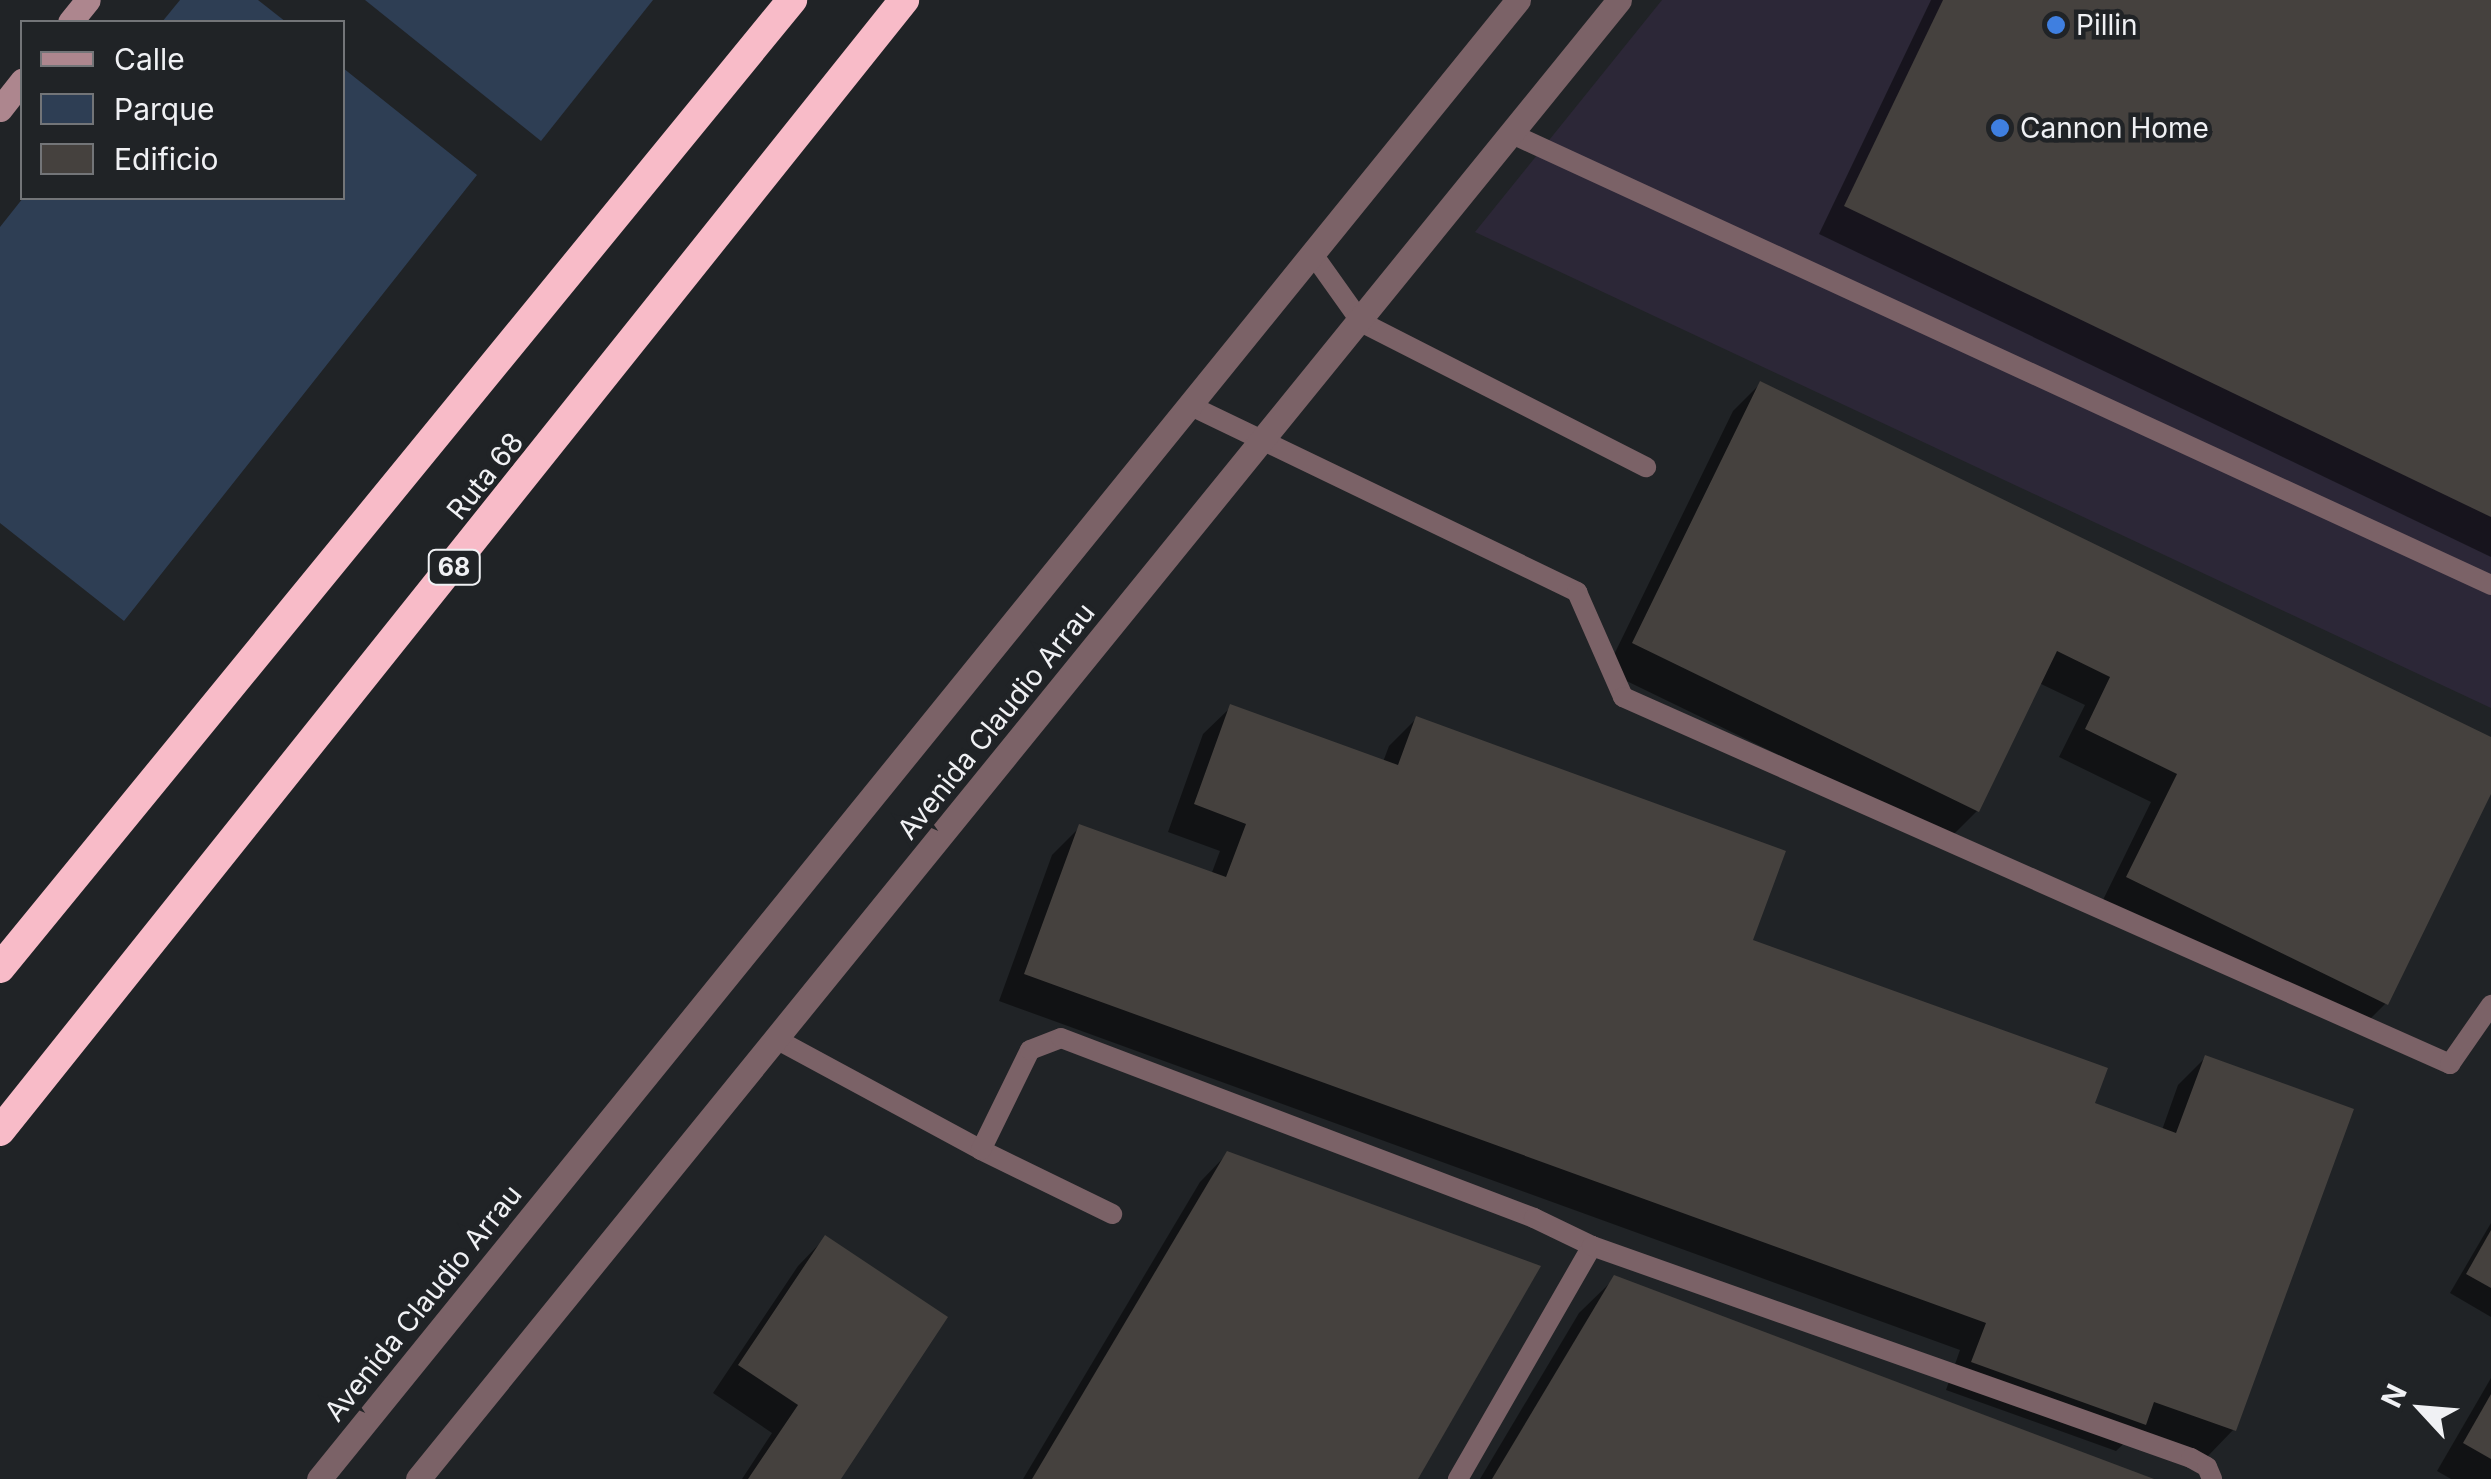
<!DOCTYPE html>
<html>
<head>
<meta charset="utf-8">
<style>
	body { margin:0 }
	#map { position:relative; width:2491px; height:1479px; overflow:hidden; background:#202326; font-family:Inter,sans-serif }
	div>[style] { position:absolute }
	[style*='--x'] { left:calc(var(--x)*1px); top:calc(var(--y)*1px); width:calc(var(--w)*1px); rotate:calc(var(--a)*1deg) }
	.commercial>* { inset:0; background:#2c2737 }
	.green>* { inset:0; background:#2e3e54 }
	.shadow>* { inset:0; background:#0007 }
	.building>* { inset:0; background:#45413e }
	.service>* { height:20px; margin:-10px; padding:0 10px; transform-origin:10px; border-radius:10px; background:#7b6267 }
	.tertiary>* { height:25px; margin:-12.5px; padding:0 12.5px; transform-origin:12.5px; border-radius:12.5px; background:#7b6267 }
	.secondary>* { height:25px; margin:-12.5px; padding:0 12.5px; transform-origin:12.5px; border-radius:12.5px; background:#ad868e }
	.motorway>* { height:30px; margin:-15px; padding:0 15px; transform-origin:15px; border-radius:15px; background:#f8bbc8 }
	.dots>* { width:28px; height:28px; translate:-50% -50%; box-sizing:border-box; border:5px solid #202326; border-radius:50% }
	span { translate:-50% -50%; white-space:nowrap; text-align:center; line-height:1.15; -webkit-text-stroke:9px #202326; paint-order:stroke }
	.shield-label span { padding:2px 8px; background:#202326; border:2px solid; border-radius:8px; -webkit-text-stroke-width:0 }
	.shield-label { font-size:25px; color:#f0f1f4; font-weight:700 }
	.poi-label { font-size:28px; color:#f0f1f4 }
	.left { translate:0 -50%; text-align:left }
	.street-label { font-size:28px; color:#f0f1f4 }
	.legend { position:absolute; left:20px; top:20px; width:325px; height:180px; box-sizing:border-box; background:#202326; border:2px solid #737578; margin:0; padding:12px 18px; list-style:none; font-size:30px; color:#f0f1f4 }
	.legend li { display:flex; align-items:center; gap:20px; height:50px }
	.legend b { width:50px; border:2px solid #737578 }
	.north { position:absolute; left:2371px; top:1359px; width:100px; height:100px; -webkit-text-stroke:8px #202326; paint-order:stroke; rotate:296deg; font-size:28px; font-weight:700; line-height:40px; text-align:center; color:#f0f1f4 }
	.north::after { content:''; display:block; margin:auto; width:35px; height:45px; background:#f0f1f4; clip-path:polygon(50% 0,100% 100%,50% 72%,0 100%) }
</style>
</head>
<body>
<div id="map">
	<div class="commercial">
		<div style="clip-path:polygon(1662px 0,2491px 0,2491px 708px,1475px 232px)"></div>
	</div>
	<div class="green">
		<div style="clip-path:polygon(180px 0,258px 0,286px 22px,162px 22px)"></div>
		<div style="clip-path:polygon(365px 0,653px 0,541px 141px)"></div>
		<div style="clip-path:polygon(343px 68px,477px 175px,124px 621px,0 523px,0 227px,23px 198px,342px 198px)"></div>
	</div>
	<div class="shadow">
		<div style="clip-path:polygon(1931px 0,2491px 0,2491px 557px,1819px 234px)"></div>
		<div style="clip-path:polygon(1760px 384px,2491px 740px,2491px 789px,2386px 1003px,2359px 1030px,2101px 904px,2151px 802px,2059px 757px,2085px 705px,2039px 683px,1977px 811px,1950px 838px,1606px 671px,1733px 411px)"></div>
		<div style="clip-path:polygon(1231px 707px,1383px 762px,1389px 746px,1416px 719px,1750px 942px,2092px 1105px,2162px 1130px,2178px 1085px,2205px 1058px,2234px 1429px,2207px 1457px,2136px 1432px,2116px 1451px,1946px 1390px,1960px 1350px,999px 1001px,1052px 855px,1080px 827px,1211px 875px,1220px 851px,1168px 832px,1203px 734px)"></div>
		<div style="clip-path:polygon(1227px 1154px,1416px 1479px,1023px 1479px,1200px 1182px)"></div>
		<div style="clip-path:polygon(2491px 1223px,2491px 1317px,2450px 1293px)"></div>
		<div style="clip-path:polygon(825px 1238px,838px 1479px,742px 1479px,772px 1433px,713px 1393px,798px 1266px)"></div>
		<div style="clip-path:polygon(1615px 1278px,2148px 1479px,1480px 1479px,1579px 1313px)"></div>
		<div style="clip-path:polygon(2491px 1378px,2491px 1479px,2451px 1479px,2437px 1471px)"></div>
	</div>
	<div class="building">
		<div style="clip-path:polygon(1943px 0,2491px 0,2491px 517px,1844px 206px)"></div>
		<div style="clip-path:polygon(1760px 381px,2491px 737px,2491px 794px,2388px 1005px,2126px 877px,2177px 774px,2085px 729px,2110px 677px,2057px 651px,1979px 812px,1632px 643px)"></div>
		<div style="clip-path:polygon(1230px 704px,1398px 765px,1416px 716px,1786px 851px,1753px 940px,2108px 1068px,2095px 1103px,2176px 1133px,2205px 1055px,2354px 1109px,2236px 1431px,2154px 1402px,2146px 1425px,1971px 1362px,1986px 1323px,1024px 974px,1079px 824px,1226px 877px,1246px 824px,1194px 804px)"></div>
		<div style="clip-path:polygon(1227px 1151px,1541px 1266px,1418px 1479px,1032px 1479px)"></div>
		<div style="clip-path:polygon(2491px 1230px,2491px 1288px,2466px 1274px)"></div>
		<div style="clip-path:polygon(825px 1235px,948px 1317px,841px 1479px,748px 1479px,798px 1405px,738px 1365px)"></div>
		<div style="clip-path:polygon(1614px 1275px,2154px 1479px,1492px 1479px)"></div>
		<div style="clip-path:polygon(2491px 1394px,2491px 1459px,2463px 1443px)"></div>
	</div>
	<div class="service">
		<div style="--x:1512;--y:134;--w:1078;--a:24.73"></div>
		<div style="--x:1312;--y:253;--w:85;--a:54.6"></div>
		<div style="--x:1361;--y:322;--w:320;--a:27"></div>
		<div style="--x:1189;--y:405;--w:431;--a:25.7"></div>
		<div style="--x:1577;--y:592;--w:115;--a:66.3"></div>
		<div style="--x:1623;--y:697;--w:905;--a:23.93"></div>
		<div style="--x:2450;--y:1064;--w:72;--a:-55.2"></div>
		<div style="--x:776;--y:1039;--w:233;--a:28.4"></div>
		<div style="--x:981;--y:1150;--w:146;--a:26"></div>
		<div style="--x:981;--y:1150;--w:111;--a:-63.9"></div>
		<div style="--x:1030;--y:1050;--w:33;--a:-21"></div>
		<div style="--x:1061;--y:1038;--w:506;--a:20.83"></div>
		<div style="--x:1534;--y:1218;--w:64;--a:25.8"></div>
		<div style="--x:1592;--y:1246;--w:269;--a:119.9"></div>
		<div style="--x:1592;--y:1246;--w:635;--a:19.49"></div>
		<div style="--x:2191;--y:1458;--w:18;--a:29"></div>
		<div style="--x:2207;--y:1467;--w:13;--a:67"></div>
	</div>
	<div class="tertiary">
		<div style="--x:319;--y:1479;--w:1904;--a:-50.97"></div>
		<div style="--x:418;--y:1479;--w:1905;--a:-50.92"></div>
	</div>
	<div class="secondary">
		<div style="--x:70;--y:22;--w:28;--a:-51"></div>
		<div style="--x:0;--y:109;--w:36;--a:-52"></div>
	</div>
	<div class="motorway">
		<div style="--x:0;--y:968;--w:1251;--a:-50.71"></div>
		<div style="--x:0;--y:1131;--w:1448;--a:-51.36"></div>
	</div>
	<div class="dots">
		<div style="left:2056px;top:25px;background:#3f7fe0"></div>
		<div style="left:2000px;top:128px;background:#3f7fe0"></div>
	</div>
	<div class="shield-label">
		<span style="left:454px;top:567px">68</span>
	</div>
	<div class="poi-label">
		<span class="left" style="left:2076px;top:25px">Pillin</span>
		<span class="left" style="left:2020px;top:128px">Cannon Home</span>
	</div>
	<div class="street-label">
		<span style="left:485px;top:476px;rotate:-51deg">Ruta 68</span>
		<span style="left:996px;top:721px;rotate:-51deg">Avenida Claudio Arrau</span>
		<span style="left:423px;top:1303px;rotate:-51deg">Avenida Claudio Arrau</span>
	</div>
	<ul class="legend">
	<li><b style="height:12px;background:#ad868e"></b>Calle</li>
	<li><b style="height:28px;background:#2e3e54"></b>Parque</li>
	<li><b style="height:28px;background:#45413e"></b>Edificio</li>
	</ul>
	<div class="north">N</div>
</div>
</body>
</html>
